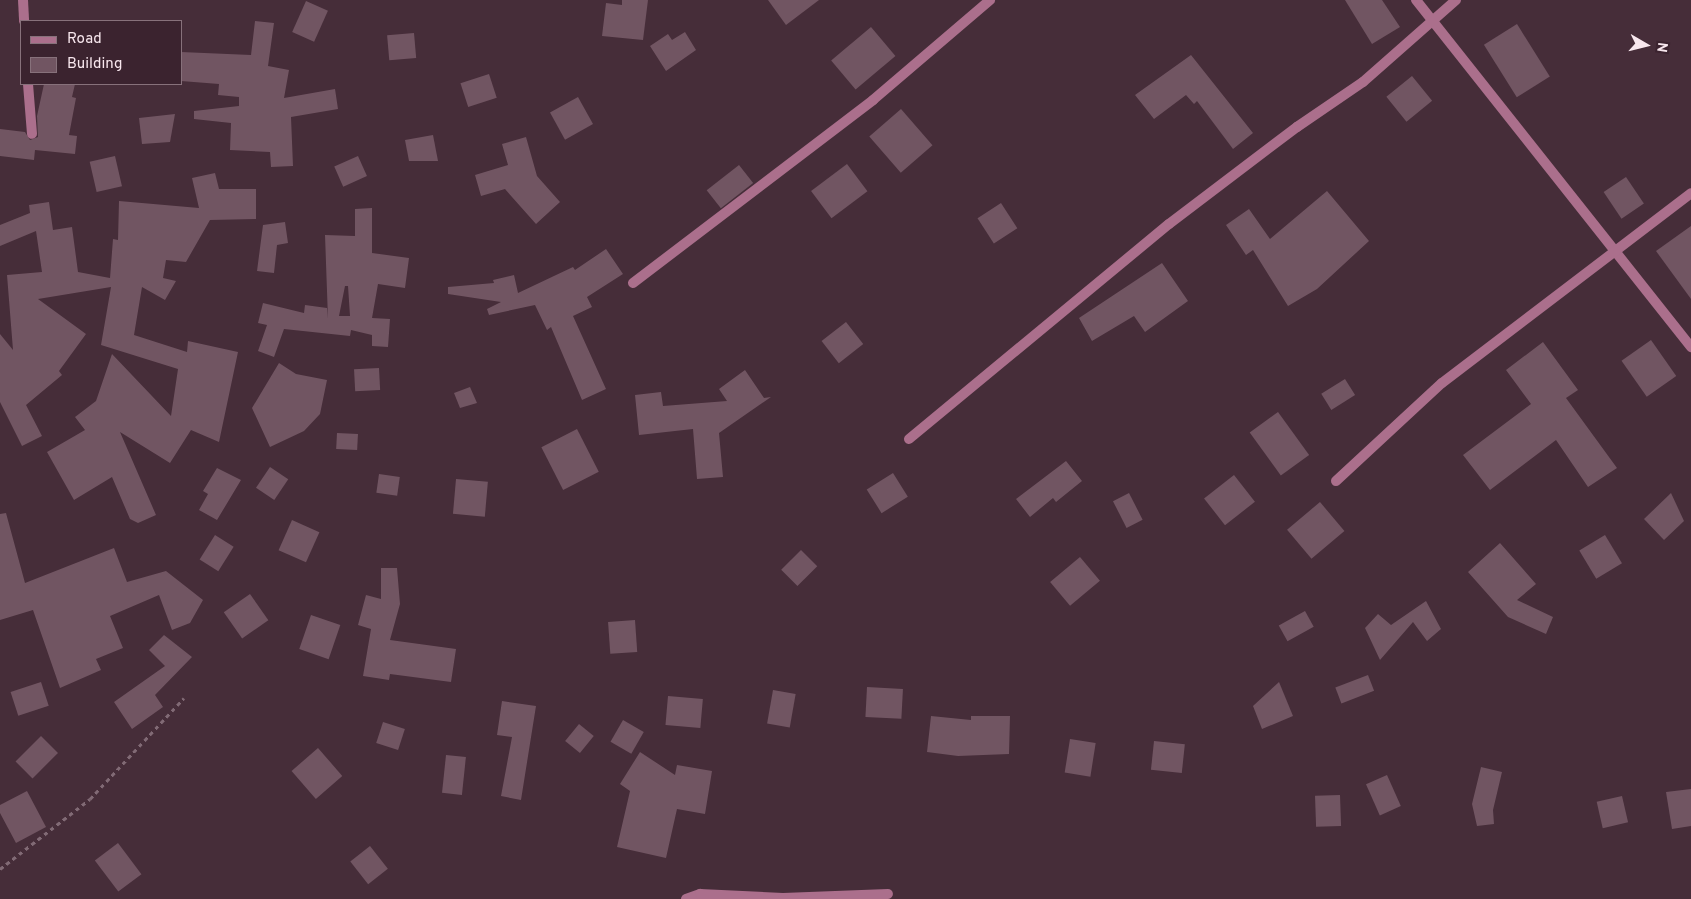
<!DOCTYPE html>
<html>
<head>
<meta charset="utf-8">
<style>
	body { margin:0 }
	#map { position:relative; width:1691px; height:899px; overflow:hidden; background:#462d39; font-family:Overpass,sans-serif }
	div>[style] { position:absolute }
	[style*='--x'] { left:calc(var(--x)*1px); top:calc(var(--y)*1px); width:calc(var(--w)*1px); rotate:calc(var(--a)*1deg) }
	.building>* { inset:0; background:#715562; transform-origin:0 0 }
	.path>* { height:3px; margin-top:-1.5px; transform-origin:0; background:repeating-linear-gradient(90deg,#816a75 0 4px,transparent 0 8px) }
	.street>* { height:10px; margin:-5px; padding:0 5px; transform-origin:5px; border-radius:5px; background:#ab6f8c }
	span { translate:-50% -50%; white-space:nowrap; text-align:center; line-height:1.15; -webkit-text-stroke:4px #3b232f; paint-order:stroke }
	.legend { position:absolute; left:20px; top:20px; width:162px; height:65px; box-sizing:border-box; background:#3b232f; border:1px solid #87717b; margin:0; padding:6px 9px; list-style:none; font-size:15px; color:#f8e7ee }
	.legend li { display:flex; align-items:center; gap:10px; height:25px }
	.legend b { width:25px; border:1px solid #87717b }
	.north { position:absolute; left:1621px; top:20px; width:50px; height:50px; -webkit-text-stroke:4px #3b232f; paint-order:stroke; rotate:98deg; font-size:14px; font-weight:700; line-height:20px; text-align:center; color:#f8e7ee }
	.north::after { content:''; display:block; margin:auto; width:18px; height:22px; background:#f8e7ee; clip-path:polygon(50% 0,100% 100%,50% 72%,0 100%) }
</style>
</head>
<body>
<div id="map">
	<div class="building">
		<div style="clip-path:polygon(622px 0,648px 0,643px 40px,602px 36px,606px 3px,622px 5px)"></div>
		<div style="clip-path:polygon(768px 0,819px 0,786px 25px)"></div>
		<div style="clip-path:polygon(1345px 0,1382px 0,1400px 27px,1372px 44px)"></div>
		<div style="left:306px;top:1px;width:24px;height:34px;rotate:24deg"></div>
		<div style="clip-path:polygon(255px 21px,274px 23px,268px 66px,289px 70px,284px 98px,335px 89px,338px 109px,291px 117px,293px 166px,271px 167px,270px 152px,230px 150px,231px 123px,194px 119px,194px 111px,239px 106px,239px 97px,218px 95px,219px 84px,181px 81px,181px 52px,251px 55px)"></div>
		<div style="left:1517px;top:24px;width:62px;height:39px;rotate:58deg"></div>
		<div style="left:871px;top:27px;width:38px;height:52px;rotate:50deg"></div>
		<div style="clip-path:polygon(685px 32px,696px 50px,666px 71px,650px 46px,668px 34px,672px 40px)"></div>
		<div style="left:414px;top:33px;width:25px;height:27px;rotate:85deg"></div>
		<div style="clip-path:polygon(1191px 55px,1253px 133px,1233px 149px,1197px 101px,1194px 104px,1186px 95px,1154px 119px,1135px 95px)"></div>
		<div style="left:489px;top:74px;width:25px;height:30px;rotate:72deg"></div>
		<div style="left:1412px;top:76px;width:32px;height:33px;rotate:51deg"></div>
		<div style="clip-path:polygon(44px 84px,75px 84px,72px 97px,76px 98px,69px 135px,77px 136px,75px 154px,35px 150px,34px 160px,0 156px,0 129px,25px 132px,30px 140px,38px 137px,37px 116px)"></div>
		<div style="left:578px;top:97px;width:31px;height:32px;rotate:61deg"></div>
		<div style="left:901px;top:109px;width:48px;height:42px;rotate:49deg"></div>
		<div style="clip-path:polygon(175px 114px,170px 142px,142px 144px,139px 118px)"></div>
		<div style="clip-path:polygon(433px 135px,438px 161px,409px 161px,405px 140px)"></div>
		<div style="clip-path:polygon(526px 137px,537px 176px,560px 202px,536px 224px,505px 189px,481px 196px,475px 175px,508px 165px,502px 144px)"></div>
		<div style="left:115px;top:156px;width:31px;height:26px;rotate:77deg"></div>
		<div style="left:358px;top:156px;width:22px;height:26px;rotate:66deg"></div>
		<div style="left:847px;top:164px;width:34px;height:45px;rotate:53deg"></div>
		<div style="left:739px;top:165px;width:23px;height:41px;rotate:52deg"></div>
		<div style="clip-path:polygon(215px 173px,219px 189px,256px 189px,256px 219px,210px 220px,186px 262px,166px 260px,163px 278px,176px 281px,165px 300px,142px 287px,134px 335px,187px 352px,188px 341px,238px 352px,219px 442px,191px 430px,170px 463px,120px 432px,156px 515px,138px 523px,130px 519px,112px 477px,74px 500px,47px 452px,85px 430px,75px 417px,96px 401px,112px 354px,171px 416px,178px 369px,101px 345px,111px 287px,38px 299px,86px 334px,59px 371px,62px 375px,26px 405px,42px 436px,22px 446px,0 402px,0 334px,13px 350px,7px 275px,42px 272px,36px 231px,0 246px,0 225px,30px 213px,29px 205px,49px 202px,53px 230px,72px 227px,78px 272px,110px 278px,113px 239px,118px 240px,119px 201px,199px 208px,192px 178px)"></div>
		<div style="left:1626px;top:177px;width:32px;height:27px;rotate:56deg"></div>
		<div style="clip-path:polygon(1327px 191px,1369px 241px,1317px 289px,1288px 306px,1253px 250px,1246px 255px,1226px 225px,1249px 209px,1270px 239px)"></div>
		<div style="left:1001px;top:203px;width:30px;height:28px;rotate:57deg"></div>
		<div style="clip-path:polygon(evenodd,372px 208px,372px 253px,409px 258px,405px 288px,378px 284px,372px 318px,390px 319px,388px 347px,372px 346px,372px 335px,351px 330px,350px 336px,284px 329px,274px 357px,258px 351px,267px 325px,258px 323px,263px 303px,304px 313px,305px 305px,327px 308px,328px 319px,325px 235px,355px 236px,355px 209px,372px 208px,345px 286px,348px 286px,350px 316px,339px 316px,345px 286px)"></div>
		<div style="clip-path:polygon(285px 222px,288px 243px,277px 245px,274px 273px,257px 271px,263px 225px)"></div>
		<div style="clip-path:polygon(1691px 226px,1691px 299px,1656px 251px)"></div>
		<div style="clip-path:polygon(606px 249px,623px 274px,587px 297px,592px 307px,573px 316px,606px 389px,582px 400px,551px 327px,547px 330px,535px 305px,489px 315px,487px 309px,501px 302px,448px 294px,448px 287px,494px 283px,493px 280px,514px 275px,518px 293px,573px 267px,575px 270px)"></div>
		<div style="clip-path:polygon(1162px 263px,1188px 301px,1145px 332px,1134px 316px,1092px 341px,1079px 318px)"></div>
		<div style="left:846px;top:322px;width:28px;height:31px;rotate:52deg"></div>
		<div style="left:1651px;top:340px;width:44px;height:36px;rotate:55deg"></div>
		<div style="clip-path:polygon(1543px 342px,1578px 390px,1566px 398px,1617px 468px,1588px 487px,1556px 440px,1490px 490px,1463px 455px,1531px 404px,1506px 370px)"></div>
		<div style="clip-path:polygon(279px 363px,296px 374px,327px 380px,320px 414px,304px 431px,270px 447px,252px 408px)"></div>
		<div style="left:379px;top:368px;width:22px;height:25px;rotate:87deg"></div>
		<div style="clip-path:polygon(745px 370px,764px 398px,771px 397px,719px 433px,723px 477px,697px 479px,693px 429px,639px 435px,635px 395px,661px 392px,663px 406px,727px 401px,719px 389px)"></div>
		<div style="left:1345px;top:379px;width:19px;height:28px;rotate:58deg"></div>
		<div style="clip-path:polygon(470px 387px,477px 403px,460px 408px,454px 393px)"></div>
		<div style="left:1278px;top:412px;width:53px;height:35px;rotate:54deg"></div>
		<div style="left:577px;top:429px;width:48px;height:40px;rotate:63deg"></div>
		<div style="left:337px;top:433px;width:21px;height:16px;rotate:3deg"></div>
		<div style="clip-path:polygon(1066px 461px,1082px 481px,1056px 502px,1053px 498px,1030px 517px,1016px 499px)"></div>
		<div style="left:270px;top:467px;width:22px;height:25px;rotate:34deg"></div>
		<div style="clip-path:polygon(217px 468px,241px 480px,217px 520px,199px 510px,208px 494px,203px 491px)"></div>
		<div style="left:893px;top:473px;width:28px;height:31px;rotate:58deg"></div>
		<div style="left:379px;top:474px;width:21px;height:19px;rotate:8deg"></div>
		<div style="left:1234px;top:475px;width:34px;height:38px;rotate:52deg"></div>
		<div style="left:456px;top:479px;width:32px;height:35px;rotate:5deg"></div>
		<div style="left:1129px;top:493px;width:30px;height:18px;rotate:63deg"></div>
		<div style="clip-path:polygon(1671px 493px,1684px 521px,1664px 540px,1644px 519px)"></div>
		<div style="left:1320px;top:502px;width:38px;height:43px;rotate:50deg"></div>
		<div style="clip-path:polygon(6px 513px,25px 583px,114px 548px,127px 582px,166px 571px,203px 600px,190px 623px,172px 630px,159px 595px,110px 616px,123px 648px,96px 659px,101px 670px,60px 688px,33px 610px,0 620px,0 514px)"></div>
		<div style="left:292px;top:520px;width:30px;height:33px;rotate:24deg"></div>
		<div style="left:215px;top:535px;width:22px;height:29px;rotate:32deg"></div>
		<div style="left:1605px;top:535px;width:33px;height:30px;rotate:59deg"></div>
		<div style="clip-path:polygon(1500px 543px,1536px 584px,1517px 600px,1553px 617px,1546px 634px,1508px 617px,1468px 572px)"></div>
		<div style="left:801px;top:550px;width:23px;height:28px;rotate:45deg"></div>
		<div style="left:1080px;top:557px;width:31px;height:39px;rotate:50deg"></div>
		<div style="clip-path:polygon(381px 568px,397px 568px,400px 604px,390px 640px,456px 649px,451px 682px,390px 674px,389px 680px,363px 676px,371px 629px,358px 625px,366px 595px,381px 599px)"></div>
		<div style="left:250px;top:594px;width:32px;height:32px;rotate:55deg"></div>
		<div style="clip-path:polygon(1426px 601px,1441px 629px,1427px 641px,1413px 622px,1380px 660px,1365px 628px,1378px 614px,1391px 625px)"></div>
		<div style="left:1305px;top:611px;width:18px;height:30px;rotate:61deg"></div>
		<div style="left:311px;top:615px;width:31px;height:36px;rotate:19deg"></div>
		<div style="left:635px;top:620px;width:32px;height:27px;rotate:86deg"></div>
		<div style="clip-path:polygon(164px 635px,192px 657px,155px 695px,163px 707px,132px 729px,114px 702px,165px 666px,149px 650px)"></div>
		<div style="left:1368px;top:675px;width:17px;height:35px;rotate:69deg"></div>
		<div style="left:41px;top:682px;width:25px;height:32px;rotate:72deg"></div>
		<div style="clip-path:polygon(1279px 682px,1293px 716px,1262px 729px,1253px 706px)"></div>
		<div style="left:867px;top:687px;width:36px;height:30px;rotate:3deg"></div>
		<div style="left:773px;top:690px;width:23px;height:34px;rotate:10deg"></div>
		<div style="left:668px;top:696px;width:35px;height:29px;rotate:5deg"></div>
		<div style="clip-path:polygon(502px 701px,536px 706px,521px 800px,501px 796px,512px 737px,497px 735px)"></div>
		<div style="clip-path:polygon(931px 716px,971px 720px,971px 716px,1010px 716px,1009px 754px,958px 756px,927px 752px)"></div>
		<div style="left:623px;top:720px;width:24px;height:25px;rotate:30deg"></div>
		<div style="left:383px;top:722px;width:23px;height:22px;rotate:18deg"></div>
		<div style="left:579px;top:724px;width:19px;height:22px;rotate:39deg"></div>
		<div style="left:41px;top:736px;width:24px;height:36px;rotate:45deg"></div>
		<div style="left:1070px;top:739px;width:26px;height:34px;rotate:9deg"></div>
		<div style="left:1154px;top:741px;width:31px;height:29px;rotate:6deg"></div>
		<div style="left:318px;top:748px;width:37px;height:35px;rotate:49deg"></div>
		<div style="clip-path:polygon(640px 752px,675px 775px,677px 765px,712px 771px,705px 814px,677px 809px,666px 858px,617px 847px,630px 791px,620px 784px)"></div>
		<div style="left:446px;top:755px;width:20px;height:38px;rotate:6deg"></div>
		<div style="clip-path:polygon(1481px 767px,1502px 772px,1493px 810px,1494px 824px,1477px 826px,1472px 804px)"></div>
		<div style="left:1387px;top:775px;width:34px;height:23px;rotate:66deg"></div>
		<div style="clip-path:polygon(1691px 789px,1691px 826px,1672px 829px,1666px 792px)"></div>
		<div style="clip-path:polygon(27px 791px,46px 827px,16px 843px,0 813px,0 805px)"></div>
		<div style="left:1340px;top:795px;width:31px;height:25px;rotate:88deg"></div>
		<div style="left:1622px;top:796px;width:27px;height:26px;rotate:77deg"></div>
		<div style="left:118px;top:843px;width:39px;height:29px;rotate:53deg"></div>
		<div style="left:370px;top:846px;width:29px;height:25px;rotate:52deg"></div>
	</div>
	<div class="path">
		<div style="--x:0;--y:869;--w:114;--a:-37.9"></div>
		<div style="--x:90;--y:799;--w:138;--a:-47.1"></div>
	</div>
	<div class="street">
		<div style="--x:23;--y:0;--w:21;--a:87"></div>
		<div style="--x:1416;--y:0;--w:443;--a:51.6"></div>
		<div style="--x:28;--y:84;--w:50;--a:85.4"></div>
		<div style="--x:633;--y:283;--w:302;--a:-37.3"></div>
		<div style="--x:873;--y:100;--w:154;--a:-40.5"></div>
		<div style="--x:909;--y:439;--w:337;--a:-39.6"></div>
		<div style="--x:1169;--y:224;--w:161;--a:-37.2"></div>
		<div style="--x:1297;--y:127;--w:80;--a:-34.3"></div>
		<div style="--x:1363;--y:82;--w:124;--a:-41.4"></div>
		<div style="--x:1336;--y:481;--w:144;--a:-42.8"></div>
		<div style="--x:1442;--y:383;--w:313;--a:-37.3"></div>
		<div style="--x:686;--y:899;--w:15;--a:-20"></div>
		<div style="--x:700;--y:894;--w:83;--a:2.8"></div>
		<div style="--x:783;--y:898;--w:105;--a:-2.2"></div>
	</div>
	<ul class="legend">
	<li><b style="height:6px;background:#ab6f8c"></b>Road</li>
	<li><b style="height:14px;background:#715562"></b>Building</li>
	</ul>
	<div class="north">N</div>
</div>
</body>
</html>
